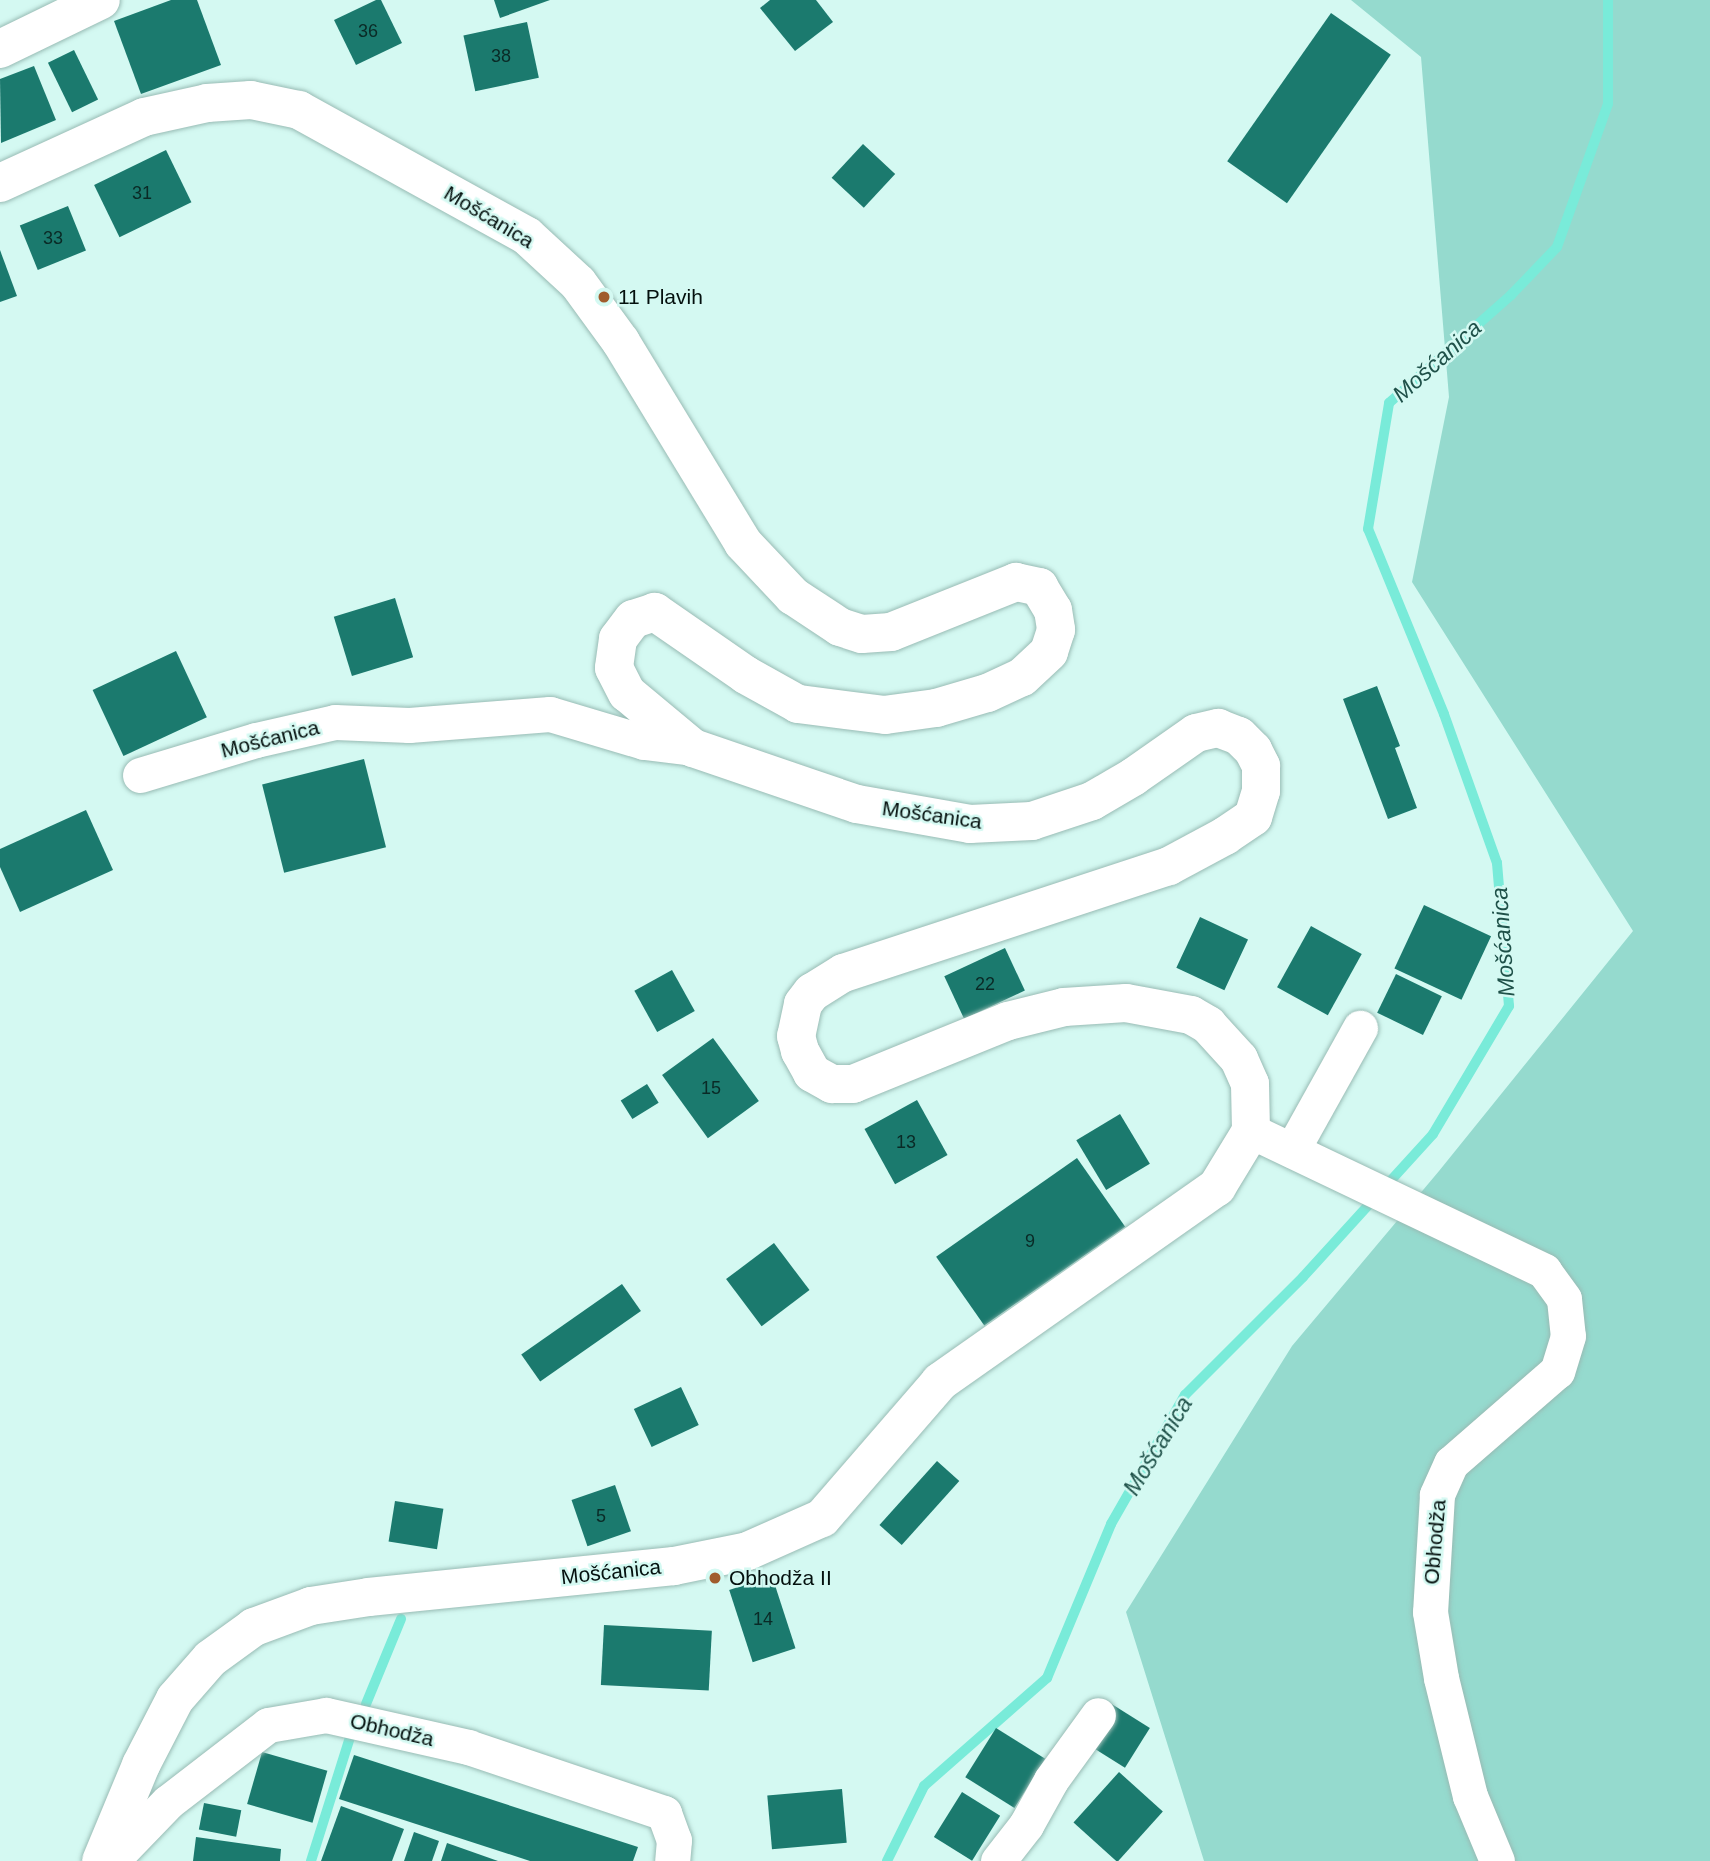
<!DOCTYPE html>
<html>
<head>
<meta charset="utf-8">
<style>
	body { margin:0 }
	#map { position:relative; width:1710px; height:1861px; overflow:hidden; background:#d4f9f2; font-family:Helvetica,sans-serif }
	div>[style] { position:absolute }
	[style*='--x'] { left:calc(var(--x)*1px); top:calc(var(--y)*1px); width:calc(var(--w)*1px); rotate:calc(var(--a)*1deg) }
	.green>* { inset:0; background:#95dace }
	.stream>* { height:10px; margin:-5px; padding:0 5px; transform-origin:5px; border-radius:5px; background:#79ebd9 }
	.building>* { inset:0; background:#1b7a6e; transform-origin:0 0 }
	.roads { filter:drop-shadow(0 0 2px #98bbb4) drop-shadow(0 0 2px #98bbb4) }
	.minor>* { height:35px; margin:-17.5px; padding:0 17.5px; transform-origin:17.5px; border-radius:17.5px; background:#fff }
	.major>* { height:38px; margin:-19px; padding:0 19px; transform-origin:19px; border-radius:19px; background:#fff }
	.dots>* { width:19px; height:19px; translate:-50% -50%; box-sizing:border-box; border:4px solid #d4f9f2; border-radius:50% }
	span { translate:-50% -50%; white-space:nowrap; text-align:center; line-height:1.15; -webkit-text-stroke:5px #d4f9f2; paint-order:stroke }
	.number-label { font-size:18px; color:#0a2a26 }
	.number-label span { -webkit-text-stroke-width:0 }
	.street-label { font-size:21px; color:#04100e }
	.poi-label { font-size:21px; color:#04100e }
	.left { translate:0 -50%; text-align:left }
	.water-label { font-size:23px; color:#1f5149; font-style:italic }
</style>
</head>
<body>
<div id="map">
	<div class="green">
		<div style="clip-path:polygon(1351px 0,1710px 0,1710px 1861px,1204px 1861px,1126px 1612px,1292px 1346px,1439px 1171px,1633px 931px,1412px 582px,1449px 397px,1421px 57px)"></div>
	</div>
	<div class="stream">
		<div style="--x:366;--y:1704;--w:92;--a:-67.6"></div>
		<div style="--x:311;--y:1861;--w:130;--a:-72.5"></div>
		<div style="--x:887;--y:1861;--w:84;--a:-63.7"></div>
		<div style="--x:924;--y:1786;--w:164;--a:-41.3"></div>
		<div style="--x:1047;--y:1678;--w:167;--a:-67.4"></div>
		<div style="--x:1111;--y:1524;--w:149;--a:-60.2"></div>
		<div style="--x:1185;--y:1395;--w:167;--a:-45"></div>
		<div style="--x:1303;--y:1277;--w:193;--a:-47.7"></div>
		<div style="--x:1433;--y:1134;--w:149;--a:-59.3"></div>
		<div style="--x:1509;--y:1006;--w:144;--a:-94.8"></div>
		<div style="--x:1497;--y:863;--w:158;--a:-109.6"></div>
		<div style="--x:1444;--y:714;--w:200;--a:-112.3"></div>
		<div style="--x:1368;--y:529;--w:128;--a:-80.5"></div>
		<div style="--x:1389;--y:403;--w:163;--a:-41.5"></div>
		<div style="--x:1511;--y:295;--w:66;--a:-46.2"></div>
		<div style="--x:1557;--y:247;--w:152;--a:-70.4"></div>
		<div style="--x:1608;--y:104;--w:104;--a:-90"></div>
	</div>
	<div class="building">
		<div style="clip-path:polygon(171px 0,197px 0,221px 65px,141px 94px,114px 21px)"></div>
		<div style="clip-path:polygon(376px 0,381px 0,402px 43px,356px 65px,334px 20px)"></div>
		<div style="clip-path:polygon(494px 0,550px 0,500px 18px)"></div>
		<div style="clip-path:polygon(770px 0,816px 0,833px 22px,795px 51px,760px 8px)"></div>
		<div style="left:1331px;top:13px;width:73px;height:181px;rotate:35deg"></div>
		<div style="left:527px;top:22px;width:57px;height:65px;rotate:78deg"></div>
		<div style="left:74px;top:50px;width:55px;height:29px;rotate:64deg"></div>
		<div style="clip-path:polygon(34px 66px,56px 120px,1px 143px,0 79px)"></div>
		<div style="left:863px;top:144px;width:44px;height:46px;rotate:43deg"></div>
		<div style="left:166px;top:150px;width:58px;height:80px;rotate:64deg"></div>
		<div style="left:68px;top:206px;width:48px;height:52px;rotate:68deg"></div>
		<div style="clip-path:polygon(0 250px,17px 296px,0 302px)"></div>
		<div style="left:395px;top:598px;width:62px;height:64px;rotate:73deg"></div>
		<div style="left:176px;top:651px;width:73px;height:92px;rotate:65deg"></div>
		<div style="clip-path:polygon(1377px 686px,1400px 746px,1395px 748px,1417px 808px,1388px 819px,1343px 699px)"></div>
		<div style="left:364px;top:759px;width:91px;height:105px;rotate:76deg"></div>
		<div style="clip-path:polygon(86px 810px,113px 870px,20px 912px,0 867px,0 849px)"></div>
		<div style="left:1424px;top:905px;width:74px;height:70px;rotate:25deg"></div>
		<div style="left:1200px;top:917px;width:53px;height:56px;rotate:25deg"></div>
		<div style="left:1311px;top:926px;width:58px;height:70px;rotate:29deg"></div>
		<div style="left:1005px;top:948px;width:47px;height:67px;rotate:65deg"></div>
		<div style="left:672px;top:970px;width:47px;height:43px;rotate:61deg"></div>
		<div style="left:1396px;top:974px;width:51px;height:43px;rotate:26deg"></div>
		<div style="left:713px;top:1038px;width:78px;height:63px;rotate:54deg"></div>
		<div style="left:647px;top:1084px;width:22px;height:31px;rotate:58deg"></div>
		<div style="left:917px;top:1100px;width:63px;height:60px;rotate:61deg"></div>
		<div style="left:1120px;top:1114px;width:58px;height:51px;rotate:59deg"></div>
		<div style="left:1077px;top:1158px;width:84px;height:172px;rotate:55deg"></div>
		<div style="left:774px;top:1243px;width:59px;height:60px;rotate:53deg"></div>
		<div style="left:622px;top:1284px;width:33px;height:123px;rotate:55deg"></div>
		<div style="left:681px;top:1387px;width:42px;height:52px;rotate:65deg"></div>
		<div style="left:937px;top:1461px;width:30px;height:86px;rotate:42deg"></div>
		<div style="left:615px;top:1485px;width:49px;height:46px;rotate:71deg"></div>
		<div style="left:395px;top:1501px;width:49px;height:41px;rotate:9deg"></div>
		<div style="left:772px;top:1576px;width:76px;height:45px;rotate:72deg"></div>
		<div style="left:604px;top:1625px;width:108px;height:60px;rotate:3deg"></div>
		<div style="left:1110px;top:1703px;width:47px;height:47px;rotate:32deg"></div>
		<div style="left:996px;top:1728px;width:58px;height:58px;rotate:32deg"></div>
		<div style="left:262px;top:1752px;width:68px;height:54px;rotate:16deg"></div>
		<div style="clip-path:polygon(354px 1755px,638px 1847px,633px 1861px,530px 1861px,339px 1799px)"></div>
		<div style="left:1119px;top:1772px;width:59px;height:68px;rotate:42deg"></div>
		<div style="left:842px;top:1789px;width:54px;height:75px;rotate:85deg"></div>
		<div style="left:962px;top:1792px;width:45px;height:53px;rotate:32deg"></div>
		<div style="left:204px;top:1803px;width:38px;height:27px;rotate:11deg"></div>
		<div style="clip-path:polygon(341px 1806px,404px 1829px,392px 1861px,321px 1861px)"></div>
		<div style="clip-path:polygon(414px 1832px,439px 1841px,432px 1861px,404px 1861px)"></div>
		<div style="clip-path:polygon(196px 1837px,281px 1849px,280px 1861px,193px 1861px)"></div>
		<div style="clip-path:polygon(447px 1843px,498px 1861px,441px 1861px)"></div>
	</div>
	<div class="roads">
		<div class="minor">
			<div style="--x:140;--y:775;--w:121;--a:-16.8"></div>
			<div style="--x:256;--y:740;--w:81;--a:-12.8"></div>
			<div style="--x:335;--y:722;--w:74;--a:2.3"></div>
			<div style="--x:409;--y:725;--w:141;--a:-4.5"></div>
			<div style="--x:550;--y:714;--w:98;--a:16.6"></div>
			<div style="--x:644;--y:742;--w:49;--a:7"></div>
			<div style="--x:1251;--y:1131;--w:325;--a:25.5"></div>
			<div style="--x:1544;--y:1271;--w:34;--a:54"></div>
			<div style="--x:1564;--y:1299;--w:37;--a:84"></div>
			<div style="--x:1568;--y:1336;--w:37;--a:107"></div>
			<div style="--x:1557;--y:1371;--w:140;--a:139"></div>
			<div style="--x:1451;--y:1463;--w:35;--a:114"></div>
			<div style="--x:1437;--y:1495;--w:117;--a:93.4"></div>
			<div style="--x:1430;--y:1612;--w:67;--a:80.5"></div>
			<div style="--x:1441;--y:1678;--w:122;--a:76.2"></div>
			<div style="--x:1470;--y:1796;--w:70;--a:67.4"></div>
			<div style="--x:1292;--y:1150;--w:140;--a:-60.9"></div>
			<div style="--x:111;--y:1861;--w:82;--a:-46"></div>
			<div style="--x:168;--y:1802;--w:126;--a:-37.6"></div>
			<div style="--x:268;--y:1725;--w:59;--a:-9.8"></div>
			<div style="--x:326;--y:1715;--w:146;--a:12.7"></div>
			<div style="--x:468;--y:1747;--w:207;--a:18.6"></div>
			<div style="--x:664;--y:1813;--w:29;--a:70"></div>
			<div style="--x:674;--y:1840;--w:21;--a:95"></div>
			<div style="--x:998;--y:1861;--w:46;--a:-52.1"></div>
			<div style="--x:1026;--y:1825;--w:51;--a:-60.9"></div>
			<div style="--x:1051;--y:1780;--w:80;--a:-54.1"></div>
		</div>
		<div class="major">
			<div style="--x:0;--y:49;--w:112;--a:-25.9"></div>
			<div style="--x:0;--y:183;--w:158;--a:-24.6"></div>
			<div style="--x:144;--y:117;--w:65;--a:-12.5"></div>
			<div style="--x:207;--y:103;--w:44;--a:-3.9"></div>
			<div style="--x:251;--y:100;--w:49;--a:11.8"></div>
			<div style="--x:299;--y:110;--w:260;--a:28.9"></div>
			<div style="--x:527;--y:236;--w:69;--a:42.7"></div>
			<div style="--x:578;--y:283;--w:73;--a:53.9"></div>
			<div style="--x:621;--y:342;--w:235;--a:58.7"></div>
			<div style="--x:743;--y:543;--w:73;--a:46.7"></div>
			<div style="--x:793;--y:596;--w:56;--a:33.4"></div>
			<div style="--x:840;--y:627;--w:23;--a:18"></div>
			<div style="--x:862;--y:634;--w:29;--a:-4"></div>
			<div style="--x:891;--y:632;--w:135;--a:-21.8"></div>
			<div style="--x:1016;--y:582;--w:24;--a:12"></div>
			<div style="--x:1039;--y:587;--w:27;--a:59"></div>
			<div style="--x:1053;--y:610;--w:20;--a:81"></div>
			<div style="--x:1056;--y:630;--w:23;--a:108"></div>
			<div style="--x:1049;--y:652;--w:37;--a:137"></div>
			<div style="--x:1022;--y:677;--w:38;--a:155"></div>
			<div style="--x:987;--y:693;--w:53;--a:163.6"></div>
			<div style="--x:936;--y:708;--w:51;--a:172.2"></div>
			<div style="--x:885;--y:715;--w:88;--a:-172.8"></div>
			<div style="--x:798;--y:704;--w:60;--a:-150.9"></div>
			<div style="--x:746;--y:675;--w:111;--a:-145.3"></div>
			<div style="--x:655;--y:612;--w:23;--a:162"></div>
			<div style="--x:633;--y:619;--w:25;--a:127"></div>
			<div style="--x:618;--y:639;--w:29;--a:98"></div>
			<div style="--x:614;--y:668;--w:28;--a:63"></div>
			<div style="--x:627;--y:693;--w:86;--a:39.8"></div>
			<div style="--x:693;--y:748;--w:173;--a:18.9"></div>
			<div style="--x:857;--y:804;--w:115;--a:10"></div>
			<div style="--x:970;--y:824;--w:62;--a:-2.8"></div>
			<div style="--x:1032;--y:821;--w:63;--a:-18.4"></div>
			<div style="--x:1092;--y:801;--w:48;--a:-30.3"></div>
			<div style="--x:1133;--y:777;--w:77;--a:-34.9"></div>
			<div style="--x:1196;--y:733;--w:23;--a:-13"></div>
			<div style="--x:1218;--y:728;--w:22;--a:21"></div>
			<div style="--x:1239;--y:736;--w:20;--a:45"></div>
			<div style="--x:1253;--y:750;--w:18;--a:63"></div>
			<div style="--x:1261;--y:766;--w:25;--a:90"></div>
			<div style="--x:1261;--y:791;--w:27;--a:107"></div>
			<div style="--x:1253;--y:817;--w:34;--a:146"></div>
			<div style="--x:1225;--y:836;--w:64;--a:151.8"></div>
			<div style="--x:1169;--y:866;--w:343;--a:161.8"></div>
			<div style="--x:843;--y:973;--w:36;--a:148"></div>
			<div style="--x:812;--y:992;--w:15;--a:127"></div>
			<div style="--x:803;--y:1004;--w:33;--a:102"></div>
			<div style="--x:796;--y:1036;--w:16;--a:75"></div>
			<div style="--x:800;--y:1051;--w:25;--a:61"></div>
			<div style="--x:812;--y:1073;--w:23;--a:29"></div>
			<div style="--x:832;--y:1084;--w:21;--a:0"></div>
			<div style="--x:853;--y:1084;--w:167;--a:-22.1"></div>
			<div style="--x:1008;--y:1021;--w:58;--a:-14"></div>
			<div style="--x:1064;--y:1007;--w:62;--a:-3.7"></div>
			<div style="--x:1126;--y:1003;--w:66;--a:10.5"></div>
			<div style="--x:1191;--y:1015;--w:20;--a:30"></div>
			<div style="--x:1208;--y:1025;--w:46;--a:47.6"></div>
			<div style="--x:1239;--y:1059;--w:27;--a:66"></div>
			<div style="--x:1250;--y:1084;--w:47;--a:88.8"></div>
			<div style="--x:1251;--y:1131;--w:66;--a:121.3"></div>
			<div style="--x:1217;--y:1187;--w:339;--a:144.9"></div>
			<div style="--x:940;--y:1382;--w:180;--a:130.9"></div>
			<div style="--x:822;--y:1518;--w:81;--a:156"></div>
			<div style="--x:748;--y:1551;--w:76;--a:168.5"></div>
			<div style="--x:674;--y:1566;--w:307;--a:174.2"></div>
			<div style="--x:369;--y:1597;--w:59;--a:171.2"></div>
			<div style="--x:311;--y:1606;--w:61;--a:159.8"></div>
			<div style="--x:254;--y:1627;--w:54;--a:144"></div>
			<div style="--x:210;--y:1659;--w:53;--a:131.2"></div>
			<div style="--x:175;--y:1699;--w:74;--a:117.3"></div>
			<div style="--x:141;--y:1765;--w:104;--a:112.6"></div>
		</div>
	</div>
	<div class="dots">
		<div style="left:604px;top:297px;background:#a05c2d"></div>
		<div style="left:715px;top:1578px;background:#a05c2d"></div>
	</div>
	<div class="number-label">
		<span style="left:368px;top:31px">36</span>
		<span style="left:501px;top:56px">38</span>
		<span style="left:142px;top:193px">31</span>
		<span style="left:53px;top:238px">33</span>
		<span style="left:985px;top:984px">22</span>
		<span style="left:711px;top:1088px">15</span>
		<span style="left:906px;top:1142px">13</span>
		<span style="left:1030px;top:1241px">9</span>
		<span style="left:601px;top:1516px">5</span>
		<span style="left:763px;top:1619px">14</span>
	</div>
	<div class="street-label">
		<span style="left:489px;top:217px;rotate:31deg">Mošćanica</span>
		<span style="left:270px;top:739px;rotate:-14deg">Mošćanica</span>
		<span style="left:932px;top:815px;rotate:8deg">Mošćanica</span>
		<span style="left:1435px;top:1542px;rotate:-85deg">Obhodža</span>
		<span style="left:611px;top:1572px;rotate:-6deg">Mošćanica</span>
		<span style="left:392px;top:1730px;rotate:13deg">Obhodža</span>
	</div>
	<div class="poi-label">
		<span class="left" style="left:618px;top:297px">11 Plavih</span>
		<span class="left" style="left:729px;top:1578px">Obhodža II</span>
	</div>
	<div class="water-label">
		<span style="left:1437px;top:361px;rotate:-42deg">Mošćanica</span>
		<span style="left:1503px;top:942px;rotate:-94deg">Mošćanica</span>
		<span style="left:1158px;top:1446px;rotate:-59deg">Mošćanica</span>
	</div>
</div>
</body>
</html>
